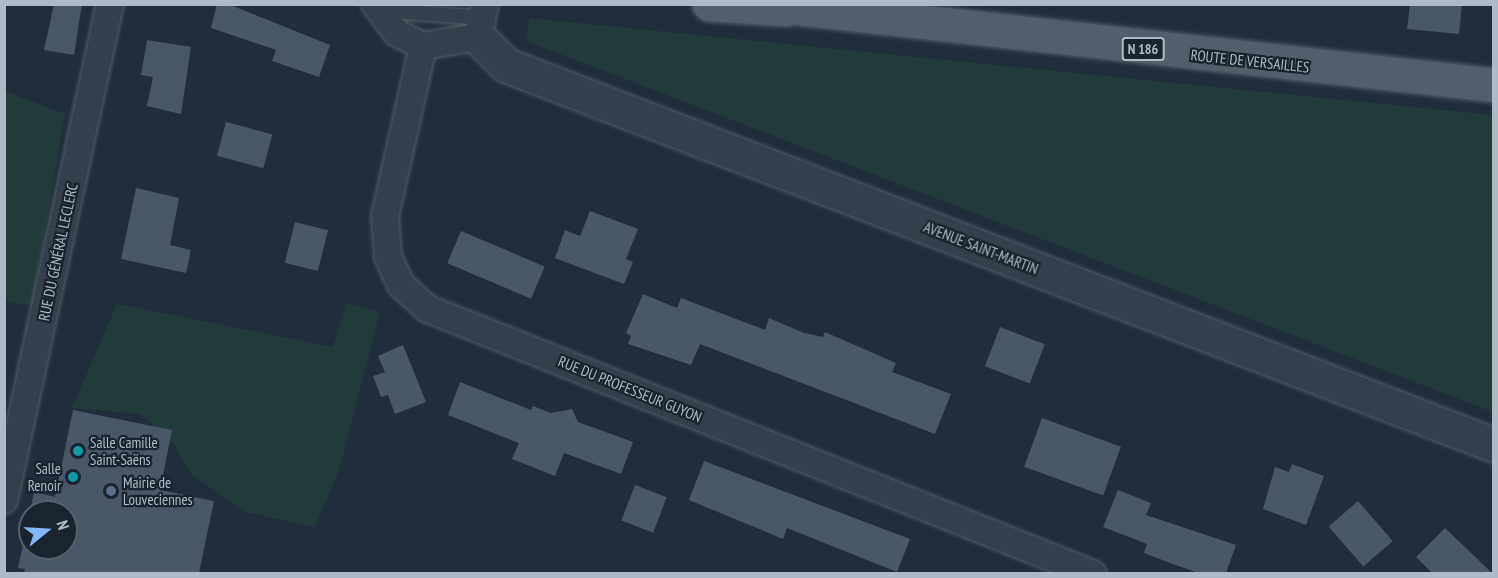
<!DOCTYPE html>
<html>
<head>
<meta charset="utf-8">
<style>
	body { margin:0 }
	#map { position:relative; width:1498px; height:578px; overflow:hidden; background:#212d3a; font-family:"PT Sans Narrow",sans-serif }
	div>[style] { position:absolute }
	[style*='--x'] { left:calc(var(--x)*1px); top:calc(var(--y)*1px); width:calc(var(--w)*1px); rotate:calc(var(--a)*1deg) }
	.green>* { inset:0; background:#233a3b }
	.building>* { inset:0; background:#4a5767; transform-origin:0 0 }
	.roads { filter:drop-shadow(0 0 2px #505a65) drop-shadow(0 0 2px #505a65) }
	.service>* { height:14px; margin:-7px; padding:0 7px; transform-origin:7px; border-radius:7px; background:#353f4b }
	.minor>* { height:26px; margin:-13px; padding:0 13px; transform-origin:13px; border-radius:13px; background:#353f4b }
	.tertiary>* { height:33px; margin:-16.5px; padding:0 16.5px; transform-origin:16.5px; border-radius:16.5px; background:#353f4b }
	.primary>* { height:33px; margin:-16.5px; padding:0 16.5px; transform-origin:16.5px; border-radius:16.5px; background:#535e6b }
	.dots>* { width:16px; height:16px; translate:-50% -50%; box-sizing:border-box; border:3px solid #1a242f; border-radius:50% }
	span { translate:-50% -50%; white-space:nowrap; text-align:center; line-height:1.15; -webkit-text-stroke:4.5px #1a242f; paint-order:stroke }
	.shield-label span { padding:2px 4px; background:#1a242f; border:2px solid; border-radius:4px; -webkit-text-stroke-width:0 }
	.shield-label { font-size:14px; color:#b0bac7; font-weight:700 }
	.street-label { font-size:15px; color:#b0bac7 }
	.poi-label { font-size:15px; color:#b0bac7 }
	.left { translate:0 -50%; text-align:left }
	.right { translate:-100% -50%; text-align:right }
	.frame { position:absolute; inset:0; border:6px solid #b0bac7; pointer-events:none }
	.north { position:absolute; left:18px; top:500px; width:60px; height:60px; box-sizing:border-box; background:#1a242f; border:2px solid #56606c; border-radius:50%; rotate:72deg; font-size:16px; font-weight:700; line-height:24px; text-align:center; color:#b0bac7 }
	.north::after { content:''; display:block; margin:auto; width:21px; height:27px; background:#82b6fa; clip-path:polygon(50% 0,100% 100%,50% 72%,0 100%) }
</style>
</head>
<body>
<div id="map">
	<div class="green">
		<div style="clip-path:polygon(529px 18px,1493px 115px,1493px 412px,526px 41px)"></div>
		<div style="clip-path:polygon(5px 91px,65px 114px,32px 306px,5px 301px)"></div>
		<div style="clip-path:polygon(346px 303px,380px 312px,339px 470px,315px 527px,245px 512px,191px 474px,173px 443px,140px 414px,72px 408px,117px 304px,333px 347px)"></div>
	</div>
	<div class="building">
		<div style="clip-path:polygon(54px 4px,82px 4px,74px 55px,44px 50px)"></div>
		<div style="clip-path:polygon(217px 4px,228px 4px,330px 45px,319px 77px,272px 61px,276px 50px,211px 28px)"></div>
		<div style="clip-path:polygon(1410px 4px,1462px 4px,1459px 34px,1407px 29px)"></div>
		<div style="clip-path:polygon(147px 40px,191px 47px,181px 114px,147px 106px,153px 77px,141px 75px)"></div>
		<div style="left:226px;top:122px;width:48px;height:35px;rotate:15deg"></div>
		<div style="clip-path:polygon(136px 188px,179px 198px,170px 245px,191px 250px,186px 273px,121px 259px)"></div>
		<div style="clip-path:polygon(590px 211px,638px 229px,626px 259px,633px 262px,624px 284px,555px 258px,565px 230px,580px 236px)"></div>
		<div style="left:295px;top:222px;width:34px;height:42px;rotate:14deg"></div>
		<div style="left:461px;top:231px;width:91px;height:35px;rotate:23deg"></div>
		<div style="clip-path:polygon(643px 294px,677px 308px,681px 298px,765px 330px,769px 318px,804px 333px,823px 337px,825px 332px,896px 363px,892px 372px,951px 394px,935px 434px,700px 344px,691px 365px,628px 344px,631px 336px,626px 333px)"></div>
		<div style="left:1000px;top:327px;width:48px;height:42px;rotate:21deg"></div>
		<div style="clip-path:polygon(403px 345px,426px 402px,395px 414px,388px 395px,381px 397px,373px 376px,385px 372px,378px 356px)"></div>
		<div style="clip-path:polygon(460px 382px,531px 410px,533px 406px,551px 413px,572px 409px,578px 422px,633px 442px,621px 474px,564px 453px,555px 476px,512px 459px,519px 443px,448px 415px)"></div>
		<div style="clip-path:polygon(evenodd,73px 410px,172px 430px,160px 490px,214px 501px,199px 573px,24px 573px,25px 569px,18px 568px,34px 492px,55px 497px,73px 410px,30px 512px,66px 512px,66px 548px,30px 548px,30px 512px)"></div>
		<div style="left:1042px;top:418px;width:84px;height:52px;rotate:20deg"></div>
		<div style="clip-path:polygon(704px 461px,910px 539px,897px 572px,787px 528px,783px 539px,689px 500px)"></div>
		<div style="clip-path:polygon(1292px 464px,1324px 476px,1306px 525px,1263px 509px,1275px 467px,1289px 472px)"></div>
		<div style="left:635px;top:485px;width:34px;height:38px;rotate:21deg"></div>
		<div style="clip-path:polygon(1118px 490px,1151px 503px,1146px 515px,1236px 545px,1226px 573px,1199px 573px,1178px 566px,1144px 553px,1147px 544px,1103px 527px)"></div>
		<div style="left:1358px;top:501px;width:53px;height:39px;rotate:49deg"></div>
		<div style="clip-path:polygon(1445px 528px,1492px 573px,1432px 573px,1416px 557px)"></div>
	</div>
	<div class="roads">
		<div class="service">
			<div style="--x:380;--y:10;--w:104;--a:4.4"></div>
		</div>
		<div class="minor">
			<div style="--x:375;--y:4;--w:36;--a:53"></div>
			<div style="--x:397;--y:33;--w:29;--a:27"></div>
			<div style="--x:423;--y:46;--w:56;--a:-9.3"></div>
			<div style="--x:478;--y:37;--w:34;--a:-78"></div>
			<div style="--x:423;--y:46;--w:174;--a:102.6"></div>
			<div style="--x:385;--y:216;--w:41;--a:85.8"></div>
			<div style="--x:388;--y:257;--w:31;--a:65"></div>
			<div style="--x:401;--y:285;--w:36;--a:42"></div>
			<div style="--x:428;--y:309;--w:716;--a:21.73"></div>
			<div style="--x:4;--y:500;--w:507;--a:-77.94"></div>
		</div>
		<div class="tertiary">
			<div style="--x:478;--y:37;--w:40;--a:45"></div>
			<div style="--x:506;--y:65;--w:1059;--a:21.04"></div>
		</div>
		<div class="primary">
			<div style="--x:709;--y:4;--w:76;--a:3.8"></div>
			<div style="--x:763;--y:4;--w:735;--a:6.32"></div>
		</div>
	</div>
	<div class="dots">
		<div style="left:78px;top:451px;background:#0f9aa8"></div>
		<div style="left:73px;top:477px;background:#0f9aa8"></div>
		<div style="left:111px;top:491px;background:#5c6f8a"></div>
	</div>
	<div class="shield-label">
		<span style="left:1143px;top:49px">N 186</span>
	</div>
	<div class="street-label">
		<span style="left:1250px;top:61px;rotate:6deg">ROUTE DE VERSAILLES</span>
		<span style="left:981px;top:248px;rotate:21deg">AVENUE SAINT-MARTIN</span>
		<span style="left:58px;top:252px;rotate:-78deg">RUE DU GÉNÉRAL LECLERC</span>
		<span style="left:630px;top:389px;rotate:22deg">RUE DU PROFESSEUR GUYON</span>
	</div>
	<div class="poi-label">
		<span class="left" style="left:90px;top:451px">Salle Camille<br>Saint-Saëns</span>
		<span class="right" style="left:61px;top:477px">Salle<br>Renoir</span>
		<span class="left" style="left:123px;top:491px">Mairie de<br>Louveciennes</span>
	</div>
	<div class="frame"></div>
	<div class="north">N</div>
</div>
</body>
</html>
